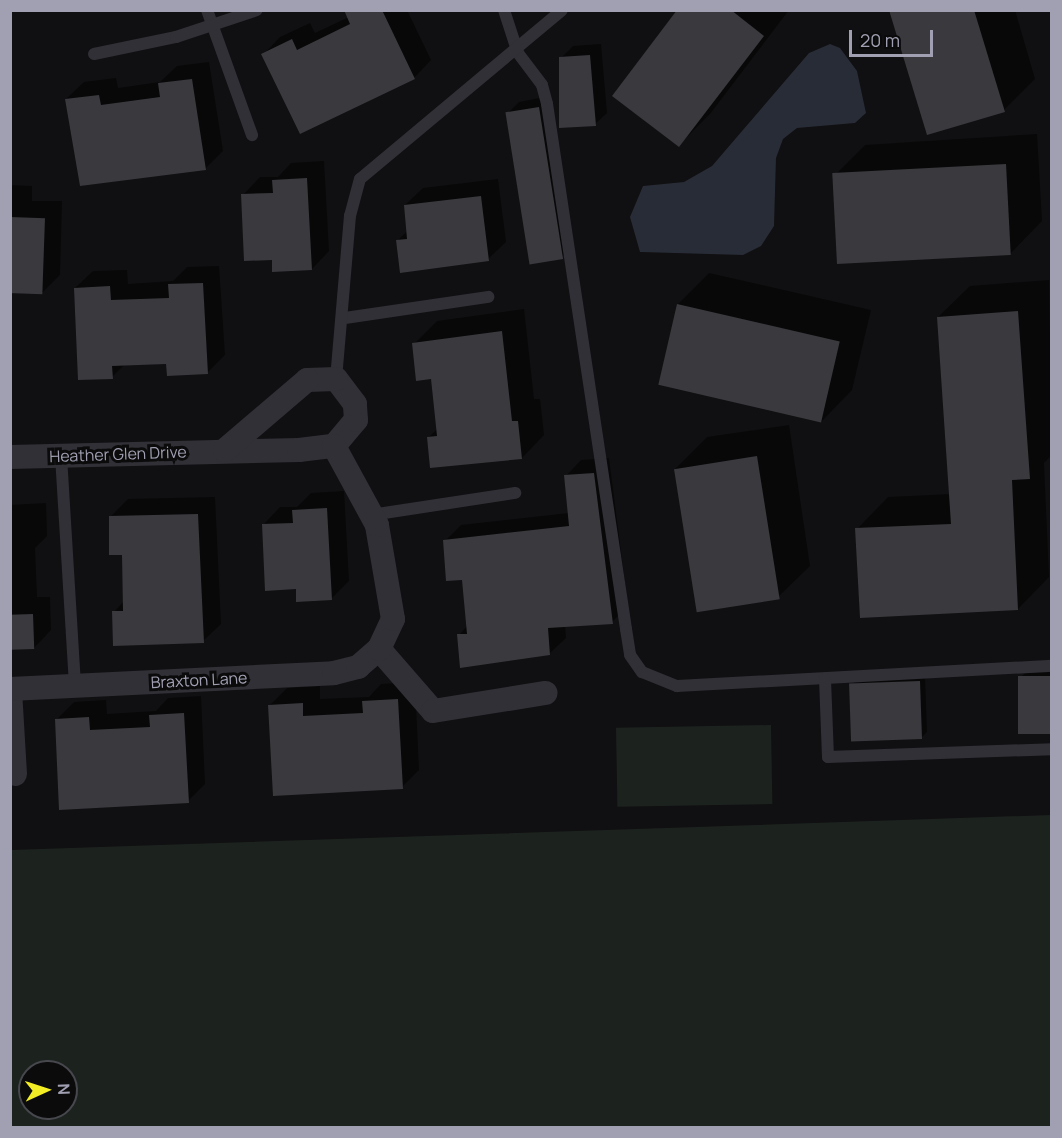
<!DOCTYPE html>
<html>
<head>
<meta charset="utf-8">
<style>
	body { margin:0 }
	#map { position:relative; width:1062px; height:1138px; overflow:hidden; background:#100f11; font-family:Manrope,sans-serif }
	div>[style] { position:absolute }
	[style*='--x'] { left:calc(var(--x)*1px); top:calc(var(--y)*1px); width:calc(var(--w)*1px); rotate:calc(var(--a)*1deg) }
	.green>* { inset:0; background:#1c231f; transform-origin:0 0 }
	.water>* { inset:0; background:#282c36 }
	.shadow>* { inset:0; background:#0007 }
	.building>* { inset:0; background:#3a393e; transform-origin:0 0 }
	.lane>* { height:12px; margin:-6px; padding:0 6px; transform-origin:6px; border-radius:6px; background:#313036 }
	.street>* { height:24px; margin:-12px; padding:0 12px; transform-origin:12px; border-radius:12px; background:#313036 }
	span { translate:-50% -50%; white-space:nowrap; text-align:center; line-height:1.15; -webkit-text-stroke:6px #0b0b0c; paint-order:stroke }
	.street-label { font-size:16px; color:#a0a0b2 }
	.frame { position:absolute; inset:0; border:12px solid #a0a0b2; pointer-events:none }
	.north { position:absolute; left:18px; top:1060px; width:60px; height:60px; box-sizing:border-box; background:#0b0b0c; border:2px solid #47474e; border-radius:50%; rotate:87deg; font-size:16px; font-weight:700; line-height:24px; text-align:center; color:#a0a0b2 }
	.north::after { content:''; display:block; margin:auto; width:21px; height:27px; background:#f3ed25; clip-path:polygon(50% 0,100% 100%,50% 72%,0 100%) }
	.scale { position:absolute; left:849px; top:30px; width:84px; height:27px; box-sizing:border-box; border:3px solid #a0a0b2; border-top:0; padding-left:8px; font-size:18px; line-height:21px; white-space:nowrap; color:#a0a0b2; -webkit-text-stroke:4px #0b0b0c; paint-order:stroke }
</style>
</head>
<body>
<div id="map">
	<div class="green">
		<div style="left:771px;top:725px;width:79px;height:155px;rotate:89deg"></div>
		<div style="clip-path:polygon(evenodd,1051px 815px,1051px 1127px,11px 1127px,11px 850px,1051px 815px,30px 1072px,66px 1072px,66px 1108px,30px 1108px,30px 1072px)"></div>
	</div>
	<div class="water">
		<div style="clip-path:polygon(830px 44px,840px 48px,857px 71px,866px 113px,855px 123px,797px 128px,783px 139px,776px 158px,774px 226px,761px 246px,743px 255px,640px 252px,630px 217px,643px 186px,684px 182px,712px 166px,809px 53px)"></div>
	</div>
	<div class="shadow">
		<div style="clip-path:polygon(348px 10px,407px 10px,431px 60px,414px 78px,263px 55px,280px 37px,310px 23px,315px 33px,349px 17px)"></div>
		<div style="clip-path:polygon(679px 10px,789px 10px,710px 114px,679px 145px)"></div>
		<div style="clip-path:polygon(891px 10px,1015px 10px,1035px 79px,1004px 110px)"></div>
		<div style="clip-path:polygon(601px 44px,607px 113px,595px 124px,561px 58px,573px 46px)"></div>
		<div style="clip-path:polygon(209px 62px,223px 151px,206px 168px,81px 184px,66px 99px,84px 82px,116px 78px,118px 88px,160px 82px,177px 66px)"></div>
		<div style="clip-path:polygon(550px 96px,573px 246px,561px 258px,507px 114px,519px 102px)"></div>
		<div style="clip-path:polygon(1037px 134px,1042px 221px,1011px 253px,834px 176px,865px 145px)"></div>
		<div style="clip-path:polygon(324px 161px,329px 251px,312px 269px,273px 258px,243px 195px,260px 177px,278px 177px,291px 163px)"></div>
		<div style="clip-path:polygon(498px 179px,506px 242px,488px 259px,398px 240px,408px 230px,405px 205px,423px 188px)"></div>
		<div style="clip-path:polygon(10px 185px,32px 186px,32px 201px,62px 201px,60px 275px,43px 292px,10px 292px)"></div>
		<div style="clip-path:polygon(219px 266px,225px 355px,207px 373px,168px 362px,125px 364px,112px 377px,75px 288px,93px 271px,127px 270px,128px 284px,173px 281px,187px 267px)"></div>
		<div style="clip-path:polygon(709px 273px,871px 310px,852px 390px,821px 422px,678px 304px)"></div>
		<div style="clip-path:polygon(1049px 280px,1052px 455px,1044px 463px,1049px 577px,1018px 609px,857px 529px,888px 497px,951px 494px,938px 317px,970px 286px)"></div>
		<div style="clip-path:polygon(524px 309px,534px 399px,540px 399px,544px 435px,522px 458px,428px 438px,438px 428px,433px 377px,414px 344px,437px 321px)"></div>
		<div style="clip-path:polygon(789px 425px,810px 566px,778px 597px,675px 469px,707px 437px)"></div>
		<div style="clip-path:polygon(609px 458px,628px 606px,612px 622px,565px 626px,566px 638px,550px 653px,459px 635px,467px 626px,464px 578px,445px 541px,461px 525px,569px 513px,566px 476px,581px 460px)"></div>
		<div style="clip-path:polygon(344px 491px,349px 581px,331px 599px,263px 525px,280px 507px,297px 507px,311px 493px)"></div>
		<div style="clip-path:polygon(215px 497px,221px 624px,203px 641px,114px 612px,124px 601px,124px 554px,110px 517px,128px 499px)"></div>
		<div style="clip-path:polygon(46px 503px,47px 536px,35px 548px,37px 597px,50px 597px,51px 630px,34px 648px,10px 649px,10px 505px)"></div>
		<div style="clip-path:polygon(1052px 672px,1052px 732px,1019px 679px,1025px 673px)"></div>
		<div style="clip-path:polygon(925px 676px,927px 732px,921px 738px,851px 686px,856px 680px)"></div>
		<div style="clip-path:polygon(415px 682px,419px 770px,402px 787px,269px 706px,287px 688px,320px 686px,320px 699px,369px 697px,381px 684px)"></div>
		<div style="clip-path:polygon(201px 696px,205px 784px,188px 801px,56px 720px,74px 702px,106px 700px,107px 714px,156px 711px,168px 698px)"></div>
	</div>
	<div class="building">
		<div style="clip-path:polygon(344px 10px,382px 10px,415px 79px,300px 134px,261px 54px,292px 39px,297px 50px,350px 24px)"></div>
		<div style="clip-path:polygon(677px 10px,731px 10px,764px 36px,679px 147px,612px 96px)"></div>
		<div style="clip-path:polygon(889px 10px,974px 10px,1005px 112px,927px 135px)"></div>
		<div style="clip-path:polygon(590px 55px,596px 126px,559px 128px,559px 57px)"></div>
		<div style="clip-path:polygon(192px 79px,206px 170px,80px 186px,65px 99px,99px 95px,101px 105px,160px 97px,158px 83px)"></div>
		<div style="left:539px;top:107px;width:154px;height:34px;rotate:81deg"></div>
		<div style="left:1006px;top:164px;width:91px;height:174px;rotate:87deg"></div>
		<div style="clip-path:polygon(307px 178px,312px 270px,272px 272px,272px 260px,244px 261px,241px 194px,273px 193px,272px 180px)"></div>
		<div style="clip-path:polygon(481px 196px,489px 261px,400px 273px,396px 240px,407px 239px,404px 205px)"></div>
		<div style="left:10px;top:217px;width:35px;height:76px;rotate:2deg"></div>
		<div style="clip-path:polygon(203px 283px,208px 374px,167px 376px,166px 364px,112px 366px,113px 379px,78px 380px,74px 288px,110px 286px,111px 300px,169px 298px,168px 284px)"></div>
		<div style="left:677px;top:304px;width:167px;height:83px;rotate:13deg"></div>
		<div style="clip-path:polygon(1018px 311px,1030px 479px,1012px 480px,1018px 610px,860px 618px,855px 528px,951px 524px,937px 317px)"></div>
		<div style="clip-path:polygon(502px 331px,512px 421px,518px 421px,522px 459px,430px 468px,427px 437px,437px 436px,431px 379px,416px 381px,412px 343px)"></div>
		<div style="left:757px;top:456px;width:145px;height:84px;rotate:81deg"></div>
		<div style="clip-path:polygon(594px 473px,613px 624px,548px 628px,550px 655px,460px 668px,457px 634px,467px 634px,462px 580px,446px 581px,443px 540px,569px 526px,564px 475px)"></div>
		<div style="clip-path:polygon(327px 508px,332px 600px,296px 602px,296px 589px,265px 591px,262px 524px,293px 523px,292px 510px)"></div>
		<div style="clip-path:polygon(198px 514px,204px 643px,113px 646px,112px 611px,123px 611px,122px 555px,109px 555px,109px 516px)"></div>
		<div style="left:33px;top:614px;width:35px;height:23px;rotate:88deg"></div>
		<div style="left:1052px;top:676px;width:58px;height:34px;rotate:90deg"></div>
		<div style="left:920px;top:681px;width:58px;height:71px;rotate:88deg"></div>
		<div style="clip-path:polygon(398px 699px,403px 789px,273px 796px,268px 705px,303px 703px,303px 716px,363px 713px,362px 701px)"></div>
		<div style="clip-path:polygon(184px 713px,189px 803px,59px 810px,55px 719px,89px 717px,90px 730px,150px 727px,149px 715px)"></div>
	</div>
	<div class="lane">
		<div style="--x:207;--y:10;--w:133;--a:70.2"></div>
		<div style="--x:504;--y:10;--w:45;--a:72"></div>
		<div style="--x:518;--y:53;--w:40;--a:53"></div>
		<div style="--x:542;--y:85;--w:20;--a:75"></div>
		<div style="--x:547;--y:104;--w:531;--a:81.44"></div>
		<div style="--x:626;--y:629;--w:26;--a:81"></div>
		<div style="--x:630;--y:655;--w:21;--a:55"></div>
		<div style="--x:642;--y:672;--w:38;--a:22"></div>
		<div style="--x:677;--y:686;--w:376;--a:-3.1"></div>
		<div style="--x:94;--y:54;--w:84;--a:-11.7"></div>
		<div style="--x:176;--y:37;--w:85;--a:-18.4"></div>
		<div style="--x:345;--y:318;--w:145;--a:-8.4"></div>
		<div style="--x:336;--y:379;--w:164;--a:-85.1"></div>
		<div style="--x:350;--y:216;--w:38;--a:-75"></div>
		<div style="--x:360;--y:179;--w:263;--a:-39.9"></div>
		<div style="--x:61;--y:456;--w:230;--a:86.5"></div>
		<div style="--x:371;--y:515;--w:146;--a:-8.7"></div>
		<div style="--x:825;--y:679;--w:78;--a:87.8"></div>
		<div style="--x:828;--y:757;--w:224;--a:-2"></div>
	</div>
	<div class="street">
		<div style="--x:10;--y:457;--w:289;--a:-1.4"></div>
		<div style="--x:299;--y:450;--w:35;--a:-7"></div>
		<div style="--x:334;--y:446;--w:34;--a:-50"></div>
		<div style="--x:356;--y:420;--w:16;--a:-94"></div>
		<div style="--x:355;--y:404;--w:31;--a:-127"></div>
		<div style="--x:336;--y:379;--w:29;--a:178"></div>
		<div style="--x:307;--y:380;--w:108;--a:139.5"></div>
		<div style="--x:379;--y:649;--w:82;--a:48.9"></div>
		<div style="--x:433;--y:711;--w:114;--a:-9.1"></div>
		<div style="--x:15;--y:774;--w:85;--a:-93.4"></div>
		<div style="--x:10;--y:689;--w:324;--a:-2.8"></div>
		<div style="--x:334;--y:673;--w:25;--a:-14"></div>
		<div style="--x:358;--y:667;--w:28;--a:-41"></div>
		<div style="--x:379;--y:649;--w:33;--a:-65"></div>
		<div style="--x:393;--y:619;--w:95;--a:-99.7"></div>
		<div style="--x:377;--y:525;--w:90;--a:-118.6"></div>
	</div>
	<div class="street-label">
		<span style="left:118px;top:454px;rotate:-2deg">Heather Glen Drive</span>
		<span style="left:199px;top:680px;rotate:-3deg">Braxton Lane</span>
	</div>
	<div class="frame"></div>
	<div class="north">N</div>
	<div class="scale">20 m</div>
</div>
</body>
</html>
